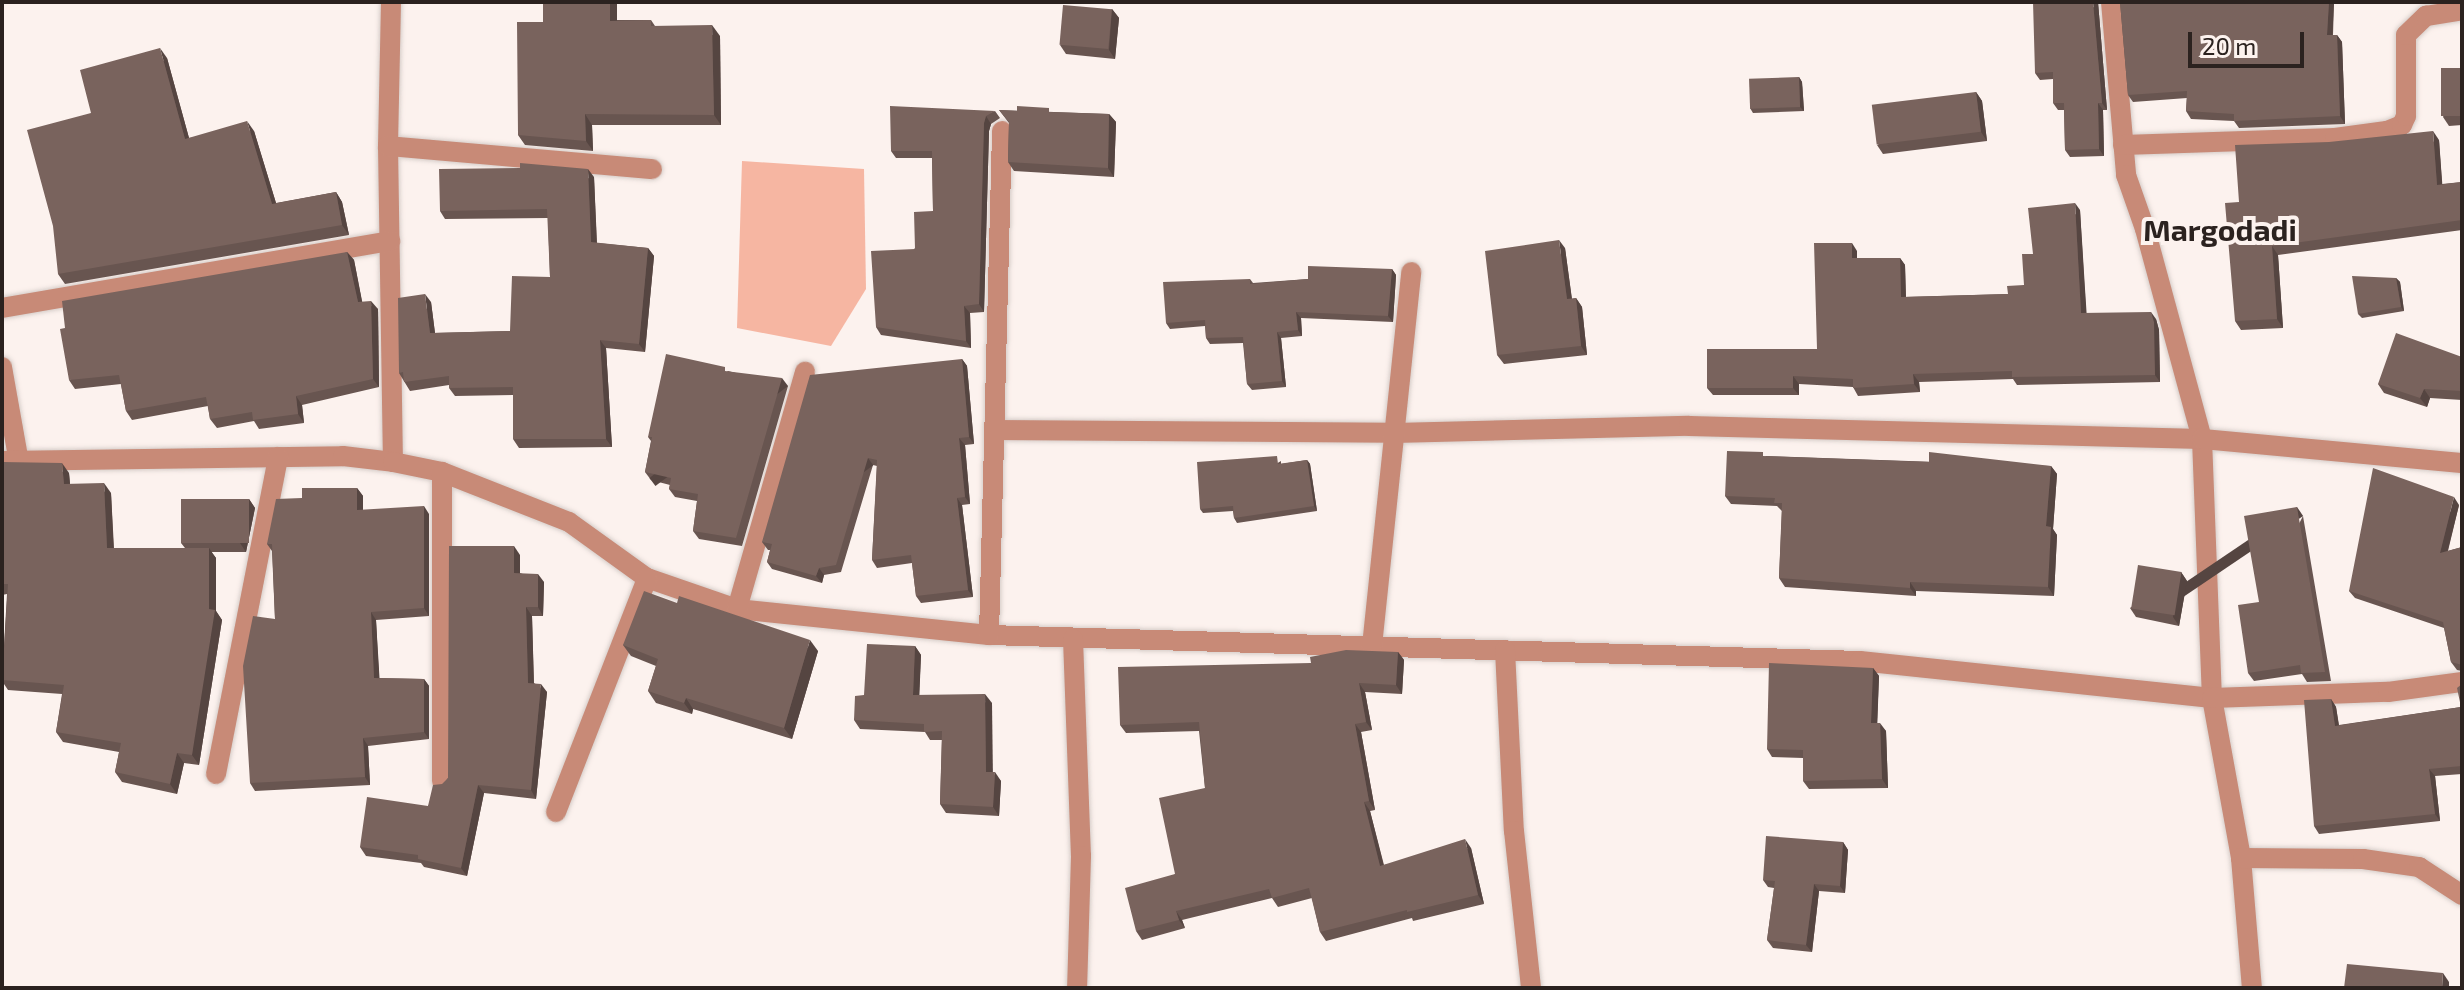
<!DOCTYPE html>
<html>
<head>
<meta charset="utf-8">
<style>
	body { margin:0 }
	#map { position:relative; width:2464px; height:990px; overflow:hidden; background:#fcf2ee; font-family:"Exo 2",sans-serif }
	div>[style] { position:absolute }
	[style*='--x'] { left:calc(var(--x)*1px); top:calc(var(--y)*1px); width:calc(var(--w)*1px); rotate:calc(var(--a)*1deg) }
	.green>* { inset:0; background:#f6b6a2 }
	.roads { filter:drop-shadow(0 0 2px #d6cdc9) drop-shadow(0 0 2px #d6cdc9) }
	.minor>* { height:20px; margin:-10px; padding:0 10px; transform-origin:10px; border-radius:10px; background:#c88a77 }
	.wall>* { inset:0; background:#685550 }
	.shaded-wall>* { inset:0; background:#554541; transform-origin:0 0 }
	.building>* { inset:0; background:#79635d; transform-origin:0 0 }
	span { translate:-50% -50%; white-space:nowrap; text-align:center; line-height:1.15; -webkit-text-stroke:8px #fcf2ee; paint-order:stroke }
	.quarter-label { font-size:30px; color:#2b221f; font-weight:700 }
	.frame { position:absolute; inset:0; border:4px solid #2b221f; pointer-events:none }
	.scale { position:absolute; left:2188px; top:32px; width:116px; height:36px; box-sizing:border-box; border:4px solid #2b221f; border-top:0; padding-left:10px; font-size:24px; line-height:28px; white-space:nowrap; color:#2b221f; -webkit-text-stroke:6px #fcf2ee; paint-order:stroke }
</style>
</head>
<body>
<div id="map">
	<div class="green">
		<div style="clip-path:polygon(742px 161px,864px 169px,866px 289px,831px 346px,737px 328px)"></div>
	</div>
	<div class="roads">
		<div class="minor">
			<div style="--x:391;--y:2;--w:144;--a:91.2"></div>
			<div style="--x:388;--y:146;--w:316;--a:89.1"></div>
			<div style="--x:2111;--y:2;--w:174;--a:85"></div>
			<div style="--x:2126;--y:175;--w:57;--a:70.6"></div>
			<div style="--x:2145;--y:229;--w:218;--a:74.8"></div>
			<div style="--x:2202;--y:439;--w:259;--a:87.8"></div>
			<div style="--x:2212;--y:698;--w:163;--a:79.7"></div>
			<div style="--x:2241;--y:858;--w:130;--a:85.2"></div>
			<div style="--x:2123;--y:145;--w:212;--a:-1.9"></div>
			<div style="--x:2335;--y:138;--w:52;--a:-7.7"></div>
			<div style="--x:2387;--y:131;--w:16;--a:-22"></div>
			<div style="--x:2402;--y:125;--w:10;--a:-66"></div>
			<div style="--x:2406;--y:116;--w:81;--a:-90"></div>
			<div style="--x:2406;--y:35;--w:28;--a:-44"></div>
			<div style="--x:2426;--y:16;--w:36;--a:-9"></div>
			<div style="--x:388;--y:146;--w:265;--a:5"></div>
			<div style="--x:2;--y:308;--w:394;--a:-9.8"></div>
			<div style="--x:2;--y:367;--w:97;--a:79.9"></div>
			<div style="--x:994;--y:430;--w:400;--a:0.4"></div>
			<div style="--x:1394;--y:433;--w:295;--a:-1.4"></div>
			<div style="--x:1689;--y:426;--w:513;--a:1.45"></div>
			<div style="--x:2202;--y:439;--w:261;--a:5.3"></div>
			<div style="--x:2;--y:461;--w:341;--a:-0.8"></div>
			<div style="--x:343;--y:456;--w:50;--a:6.8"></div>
			<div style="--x:393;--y:462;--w:50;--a:11.5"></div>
			<div style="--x:442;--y:472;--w:136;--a:21.5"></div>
			<div style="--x:569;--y:522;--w:96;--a:35.7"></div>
			<div style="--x:647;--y:578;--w:95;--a:19"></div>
			<div style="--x:737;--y:609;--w:253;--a:5.9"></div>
			<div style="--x:989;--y:635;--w:871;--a:1.71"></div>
			<div style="--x:1860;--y:661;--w:354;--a:6"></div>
			<div style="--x:2212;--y:698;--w:176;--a:-2"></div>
			<div style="--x:2388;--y:692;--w:75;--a:-7.7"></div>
			<div style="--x:737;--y:609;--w:247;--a:-74"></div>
			<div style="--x:989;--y:635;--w:504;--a:-88.52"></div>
			<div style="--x:1073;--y:639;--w:217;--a:87.9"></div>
			<div style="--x:1081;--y:856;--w:132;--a:91.7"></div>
			<div style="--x:1372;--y:646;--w:376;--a:-84"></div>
			<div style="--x:1505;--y:650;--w:181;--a:87.2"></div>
			<div style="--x:1514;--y:831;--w:158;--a:83.8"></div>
			<div style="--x:216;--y:774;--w:323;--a:-78.9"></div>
			<div style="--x:442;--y:781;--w:309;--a:-90"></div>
			<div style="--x:556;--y:812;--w:251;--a:-68.7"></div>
			<div style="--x:2241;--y:858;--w:122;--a:0.5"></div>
			<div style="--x:2363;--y:859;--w:57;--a:8.1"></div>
			<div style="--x:2419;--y:867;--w:51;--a:33.1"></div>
		</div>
	</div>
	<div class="wall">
		<div style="clip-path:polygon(2098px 2px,2107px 110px,2103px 110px,2104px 156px,2070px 157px,2065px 150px,2064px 110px,2058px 110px,2053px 103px,2053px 79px,2040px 80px,2035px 73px)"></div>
		<div style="clip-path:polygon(2120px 2px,2334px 2px,2333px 35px,2337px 35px,2342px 42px,2345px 124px,2239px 128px,2234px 121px,2191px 119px,2186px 111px,2187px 98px,2133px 102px,2128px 95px)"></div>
		<div style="clip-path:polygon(1112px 9px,1119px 18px,1115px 59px,1066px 54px,1060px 45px)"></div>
		<div style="clip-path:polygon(617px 20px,651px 20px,655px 26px,720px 36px,721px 125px,592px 125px,593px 151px,525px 145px,518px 135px)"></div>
		<div style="clip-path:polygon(167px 58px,189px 138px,254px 131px,276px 203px,336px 192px,342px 202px,349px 235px,65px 284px,58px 274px,91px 113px)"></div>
		<div style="clip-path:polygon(2462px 68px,2462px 125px,2449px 126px,2443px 117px)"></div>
		<div style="clip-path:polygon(1799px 77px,1802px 82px,1804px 111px,1753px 113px,1750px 108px)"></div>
		<div style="clip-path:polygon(1976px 92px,1982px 101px,1987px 141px,1883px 154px,1877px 145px)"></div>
		<div style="clip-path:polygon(999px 110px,1109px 114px,1116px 122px,1114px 177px,1014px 171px,1008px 162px,1009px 123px)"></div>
		<div style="clip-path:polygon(995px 111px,1000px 118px,991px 124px,989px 131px,984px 312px,970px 313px,971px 348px,881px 335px,876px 327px,933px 211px,932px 158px,896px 158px,891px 151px)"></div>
		<div style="clip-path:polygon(2439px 140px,2442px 184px,2462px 182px,2462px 230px,2278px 255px,2283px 328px,2241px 330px,2235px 321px,2239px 202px)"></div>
		<div style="clip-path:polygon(594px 177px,597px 243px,648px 248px,654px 256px,645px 352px,606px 348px,612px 447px,519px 448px,513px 439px,513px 395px,455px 396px,449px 388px,449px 385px,410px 391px,399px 373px,431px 302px,435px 333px,510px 331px,550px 277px,548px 218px,445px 219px,440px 211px)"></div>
		<div style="clip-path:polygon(2080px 210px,2086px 313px,2156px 319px,2159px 330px,2160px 382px,2017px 385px,2013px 379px,1919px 382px,1920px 392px,1858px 396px,1853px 387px,1799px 384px,1799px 395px,1713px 395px,1707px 388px,1817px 349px,1857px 251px,1857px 258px,1900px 258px,1905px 265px,1906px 297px,2008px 294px,2024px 285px,2033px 254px)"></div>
		<div style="clip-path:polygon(1565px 248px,1572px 299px,1576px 298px,1582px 307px,1587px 355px,1504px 364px,1497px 355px)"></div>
		<div style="clip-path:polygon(347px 252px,354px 260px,362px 302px,378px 309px,379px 387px,302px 405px,304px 423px,259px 429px,254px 421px,217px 428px,210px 419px,208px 406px,132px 420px,126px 411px,121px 384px,75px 389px,69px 380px)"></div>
		<div style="clip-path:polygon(1392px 269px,1396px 275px,1393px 322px,1301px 318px,1302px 336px,1281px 338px,1286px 387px,1252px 390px,1247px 384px,1243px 343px,1210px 344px,1206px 338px,1205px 326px,1170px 329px,1166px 323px,1250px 279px,1253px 283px,1308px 279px)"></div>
		<div style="clip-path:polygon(2396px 278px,2400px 282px,2404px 311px,2362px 318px,2358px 314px)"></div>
		<div style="clip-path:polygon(2462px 357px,2462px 400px,2430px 398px,2427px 407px,2384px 393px,2378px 384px)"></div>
		<div style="clip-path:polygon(962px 359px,967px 366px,974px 444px,965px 445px,970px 504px,962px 505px,973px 597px,921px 603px,916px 596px,912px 563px,877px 568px,872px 560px,877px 466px,873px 465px,841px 572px,824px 575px,822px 583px,772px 569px,767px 562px,770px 550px,768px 550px,762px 542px)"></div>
		<div style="clip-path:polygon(728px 371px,788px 386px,742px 546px,699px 539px,693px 531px,697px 501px,675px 497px,669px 489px,670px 485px,651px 480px,645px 472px,651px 441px,648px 437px)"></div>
		<div style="clip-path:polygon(1766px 456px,2051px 466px,2057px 474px,2053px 529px,2057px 535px,2054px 596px,1916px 591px,1916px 596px,1785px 587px,1779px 578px,1782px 511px,1777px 506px,1731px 504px,1725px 496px)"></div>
		<div style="clip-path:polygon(1307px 460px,1310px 464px,1317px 511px,1237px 523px,1234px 518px,1233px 511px,1203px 513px,1200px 509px,1281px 461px,1281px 464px)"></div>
		<div style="clip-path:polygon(2px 462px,69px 473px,70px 484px,111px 493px,114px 548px,185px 548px,181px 543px,249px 499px,255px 508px,246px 552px,211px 552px,216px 558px,216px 611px,222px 620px,199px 765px,184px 763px,177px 794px,122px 782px,115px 772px,119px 752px,63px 742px,56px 732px,62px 694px,8px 690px,2px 681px,7px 594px,2px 595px)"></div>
		<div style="clip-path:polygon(357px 488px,363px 496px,363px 510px,429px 514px,429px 616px,376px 620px,379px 678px,424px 679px,429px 686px,429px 739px,368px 746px,370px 785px,255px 791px,250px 783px,275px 619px,272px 551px,267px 544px,302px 498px)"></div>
		<div style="clip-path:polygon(2459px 505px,2448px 551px,2462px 547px,2462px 671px,2457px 670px,2451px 662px,2444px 628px,2355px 598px,2349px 591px)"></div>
		<div style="clip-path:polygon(2303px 516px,2331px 681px,2307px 682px,2302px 674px,2254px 681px,2248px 673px,2259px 602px)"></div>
		<div style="clip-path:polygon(520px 555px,520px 573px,544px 582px,543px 616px,532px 616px,534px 683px,547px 692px,536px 799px,484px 793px,467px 876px,424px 867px,421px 863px,366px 856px,360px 847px,428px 806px,448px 778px)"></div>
		<div style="clip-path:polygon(2181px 572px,2187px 581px,2179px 626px,2136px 617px,2130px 608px)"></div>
		<div style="clip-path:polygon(677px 603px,818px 651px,792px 739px,693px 709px,692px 714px,656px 703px,648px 691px,656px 666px,631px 656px,623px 645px)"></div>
		<div style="clip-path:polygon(915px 646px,921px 655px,919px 695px,992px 703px,992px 772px,1001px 781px,999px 816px,946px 813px,940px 804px,942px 740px,930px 740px,925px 732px,860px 729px,854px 720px,864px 695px)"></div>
		<div style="clip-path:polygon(1398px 652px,1404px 660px,1402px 694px,1365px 692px,1372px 730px,1361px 732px,1375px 810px,1370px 811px,1384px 865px,1471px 848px,1484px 904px,1413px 921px,1412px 918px,1326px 941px,1320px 932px,1312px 898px,1278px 907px,1272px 898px,1182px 920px,1185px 928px,1142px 940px,1136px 931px,1175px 874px,1205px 788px,1199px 731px,1126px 733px,1120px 725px,1311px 663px)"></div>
		<div style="clip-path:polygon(1873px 668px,1879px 676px,1877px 723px,1886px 731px,1888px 788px,1809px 789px,1803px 781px,1803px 758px,1772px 757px,1767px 749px)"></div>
		<div style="clip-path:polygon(2462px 684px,2462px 774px,2435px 776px,2440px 821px,2319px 834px,2314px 826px,2331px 699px,2336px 707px,2339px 725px,2461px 707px)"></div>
		<div style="clip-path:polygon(1843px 842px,1848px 850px,1845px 893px,1819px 891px,1812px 952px,1773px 948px,1767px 940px,1774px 888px,1768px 887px,1763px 880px)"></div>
	</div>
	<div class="shaded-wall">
		<div style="clip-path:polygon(610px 2px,617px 2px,617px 31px,610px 21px)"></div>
		<div style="clip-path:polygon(2093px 2px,2098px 2px,2107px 110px,2102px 103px)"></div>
		<div style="clip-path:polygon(2329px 2px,2334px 2px,2332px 42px,2327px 35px)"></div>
		<div style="clip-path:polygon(1112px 9px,1119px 18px,1115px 59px,1109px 50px)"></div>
		<div style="clip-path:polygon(712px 25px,720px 36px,721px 125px,714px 115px)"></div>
		<div style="clip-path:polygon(2337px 35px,2342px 42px,2345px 124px,2340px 116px)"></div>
		<div style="clip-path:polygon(160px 48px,167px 58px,192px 149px,185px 139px)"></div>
		<div style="clip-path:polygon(1799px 77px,1802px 82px,1804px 111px,1800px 107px)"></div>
		<div style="clip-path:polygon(1976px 92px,1982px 101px,1987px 141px,1981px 132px)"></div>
		<div style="clip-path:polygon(2098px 103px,2103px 110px,2104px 156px,2099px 149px)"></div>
		<div style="clip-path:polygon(585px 114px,592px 125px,593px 151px,586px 141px)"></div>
		<div style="clip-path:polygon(1109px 114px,1116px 122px,1114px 177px,1108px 168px)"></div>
		<div style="clip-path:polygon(986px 116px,991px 124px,989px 131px,984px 312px,979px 304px,984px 123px)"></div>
		<div style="clip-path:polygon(247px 121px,254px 131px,279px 213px,272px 204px)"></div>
		<div style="clip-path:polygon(2433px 131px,2439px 140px,2443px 194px,2437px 185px)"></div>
		<div style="clip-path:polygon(588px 169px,594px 177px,597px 250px,591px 242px)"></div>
		<div style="clip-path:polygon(336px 192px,342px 202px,349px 235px,342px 225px)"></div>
		<div style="clip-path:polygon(2075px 203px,2080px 210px,2087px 320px,2081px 313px)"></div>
		<div style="clip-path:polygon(1559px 240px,1565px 248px,1573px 308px,1567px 299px)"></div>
		<div style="clip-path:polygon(1852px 243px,1857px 251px,1857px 265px,1852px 258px)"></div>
		<div style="clip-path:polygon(2272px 246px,2278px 255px,2283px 328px,2277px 319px)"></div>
		<div style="clip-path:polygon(648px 248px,654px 256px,645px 352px,639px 344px)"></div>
		<div style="clip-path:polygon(347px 252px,354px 260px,364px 311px,358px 302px)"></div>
		<div style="clip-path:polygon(1900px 258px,1905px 265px,1906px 304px,1901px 297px)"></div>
		<div style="clip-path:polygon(1392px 269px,1396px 275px,1393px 322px,1388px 316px)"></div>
		<div style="clip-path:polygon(2396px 278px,2400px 282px,2404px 311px,2401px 307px)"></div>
		<div style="clip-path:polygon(425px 294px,431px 302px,436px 341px,430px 333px)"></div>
		<div style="clip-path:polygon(1576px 298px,1582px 307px,1587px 355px,1581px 346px)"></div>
		<div style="clip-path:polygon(371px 301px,378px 309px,379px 387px,373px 379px)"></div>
		<div style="clip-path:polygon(964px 306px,970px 313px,971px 348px,966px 341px)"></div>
		<div style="clip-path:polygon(1296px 312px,1301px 318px,1302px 336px,1298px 330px)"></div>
		<div style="clip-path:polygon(2151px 312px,2156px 319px,2159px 330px,2160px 382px,2155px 375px)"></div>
		<div style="clip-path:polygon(1277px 332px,1281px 338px,1286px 387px,1282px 381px)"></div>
		<div style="clip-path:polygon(600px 340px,606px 348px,612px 447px,606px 439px)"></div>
		<div style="clip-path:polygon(962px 359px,967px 366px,974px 444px,969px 437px)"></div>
		<div style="clip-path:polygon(1913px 374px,1919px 382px,1920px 392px,1914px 384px)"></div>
		<div style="clip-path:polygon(1793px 376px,1799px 384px,1799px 395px,1793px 388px)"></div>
		<div style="left:782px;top:378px;width:10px;height:166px;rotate:53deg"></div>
		<div style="clip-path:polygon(2424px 389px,2430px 398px,2427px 407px,2420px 398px)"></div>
		<div style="clip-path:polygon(296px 396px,302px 405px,304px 423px,298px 414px)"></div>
		<div style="clip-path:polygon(959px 438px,965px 445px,970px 504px,965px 497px)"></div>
		<div style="left:868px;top:458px;width:9px;height:112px;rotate:54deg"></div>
		<div style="clip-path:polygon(1307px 460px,1310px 464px,1317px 511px,1314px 506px)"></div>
		<div style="clip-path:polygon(62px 463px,69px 473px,71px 495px,64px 484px)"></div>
		<div style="clip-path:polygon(2051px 466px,2057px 474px,2053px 529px,2057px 535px,2054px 596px,2048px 587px,2046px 526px)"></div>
		<div style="clip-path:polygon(104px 483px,111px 493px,114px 558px,107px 548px)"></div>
		<div style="clip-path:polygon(357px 488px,363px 496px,363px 518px,357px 510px)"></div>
		<div style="clip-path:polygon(2454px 497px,2459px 505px,2445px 561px,2440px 553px)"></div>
		<div style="clip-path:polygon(957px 498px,962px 505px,973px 597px,968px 590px)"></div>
		<div style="clip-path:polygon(249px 499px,255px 508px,246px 552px,240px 543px)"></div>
		<div style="clip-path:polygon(424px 506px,429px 514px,429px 616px,424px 608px)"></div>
		<div style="left:2297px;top:507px;width:11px;height:167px;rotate:56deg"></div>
		<div style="clip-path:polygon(514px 546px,520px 555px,520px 582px,514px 573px)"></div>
		<div style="clip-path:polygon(209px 548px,216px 558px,216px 611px,222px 620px,199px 765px,192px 755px,209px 609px)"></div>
		<div style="clip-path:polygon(819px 568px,824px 575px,822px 583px,816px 576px)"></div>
		<div style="clip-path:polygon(2181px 572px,2187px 581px,2179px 626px,2173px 617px)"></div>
		<div style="clip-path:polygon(538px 574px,544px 582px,543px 616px,538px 607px)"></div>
		<div style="clip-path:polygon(1910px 582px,1916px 591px,1916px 596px,1910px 588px)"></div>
		<div style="clip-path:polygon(526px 607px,532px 616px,534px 691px,528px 683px)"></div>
		<div style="clip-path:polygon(371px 612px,376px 620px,380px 686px,374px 678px)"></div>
		<div style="clip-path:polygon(810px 640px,818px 651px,792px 739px,784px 728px)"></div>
		<div style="clip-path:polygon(915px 646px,921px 655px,919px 704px,913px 695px)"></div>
		<div style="clip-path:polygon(1398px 652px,1404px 660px,1402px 694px,1396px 685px)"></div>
		<div style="clip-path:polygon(1873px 668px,1879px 676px,1877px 732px,1871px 723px)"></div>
		<div style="clip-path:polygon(424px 679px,429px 686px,429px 739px,424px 732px)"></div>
		<div style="clip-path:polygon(1359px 683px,1365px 692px,1372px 730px,1366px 722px)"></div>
		<div style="clip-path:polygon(541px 684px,547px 692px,536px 799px,531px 790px)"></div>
		<div style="clip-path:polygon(985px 694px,992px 703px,993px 781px,986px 772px)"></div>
		<div style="clip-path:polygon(686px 698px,693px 709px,692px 714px,684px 703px)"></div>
		<div style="clip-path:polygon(2331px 699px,2336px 707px,2340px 734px,2335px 726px)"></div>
		<div style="clip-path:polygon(1880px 723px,1886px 731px,1888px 788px,1882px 779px)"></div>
		<div style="clip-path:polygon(1355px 724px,1361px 732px,1375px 810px,1369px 801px)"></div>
		<div style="clip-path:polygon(363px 738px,368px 746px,370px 785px,365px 777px)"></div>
		<div style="clip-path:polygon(177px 753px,184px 763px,177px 794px,170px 784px)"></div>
		<div style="clip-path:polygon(2429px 769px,2435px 776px,2440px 821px,2435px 814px)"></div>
		<div style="clip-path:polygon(995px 772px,1001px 781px,999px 816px,993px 807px)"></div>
		<div style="clip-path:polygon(478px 785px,484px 793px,467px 876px,461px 868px)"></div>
		<div style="clip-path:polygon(1364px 802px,1370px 811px,1386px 875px,1380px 866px)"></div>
		<div style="clip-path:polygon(1465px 839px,1471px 848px,1484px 904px,1478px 895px)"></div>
		<div style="clip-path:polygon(1843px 842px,1848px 850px,1845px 893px,1840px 886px)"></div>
		<div style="clip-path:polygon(1814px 884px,1819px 891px,1812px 952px,1806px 945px)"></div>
		<div style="clip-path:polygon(1176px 911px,1182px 920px,1185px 928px,1179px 920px)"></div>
		<div style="clip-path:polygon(2443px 973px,2449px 982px,2449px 988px,2442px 988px)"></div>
	</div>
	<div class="building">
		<div style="clip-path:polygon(543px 2px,610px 2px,610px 21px,651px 20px,651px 26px,712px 25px,714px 115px,585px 114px,586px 141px,518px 135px,517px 22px,543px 22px)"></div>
		<div style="clip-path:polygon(2033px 2px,2093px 2px,2102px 103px,2098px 103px,2099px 149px,2065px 150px,2064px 103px,2053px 103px,2053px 72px,2035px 73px)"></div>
		<div style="clip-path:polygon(2120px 2px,2329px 2px,2327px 35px,2337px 35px,2340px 116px,2234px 121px,2234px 114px,2186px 111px,2187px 91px,2128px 95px)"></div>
		<div style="left:1063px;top:5px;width:49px;height:40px;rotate:5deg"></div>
		<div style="clip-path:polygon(160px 48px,185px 139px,247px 121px,272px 204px,336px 192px,342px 225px,58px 274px,53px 226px,27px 130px,91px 113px,80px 70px)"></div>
		<div style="left:2462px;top:68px;width:48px;height:21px;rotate:90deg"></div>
		<div style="left:1799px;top:77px;width:30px;height:50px;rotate:88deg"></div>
		<div style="left:1976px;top:92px;width:40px;height:105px;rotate:83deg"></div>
		<div style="clip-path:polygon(890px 106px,995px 111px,986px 116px,984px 123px,979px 304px,964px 306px,966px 341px,876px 327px,871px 251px,915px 249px,914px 212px,933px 211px,932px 151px,891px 151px)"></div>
		<div style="clip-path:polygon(1017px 106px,1049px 108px,1049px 112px,1109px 114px,1108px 168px,1008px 162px,1009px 122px,999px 110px,1017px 111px)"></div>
		<div style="clip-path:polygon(2433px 131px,2437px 185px,2462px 182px,2462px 220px,2272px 246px,2277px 319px,2235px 321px,2225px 203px,2239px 202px,2235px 145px,2329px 142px)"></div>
		<div style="clip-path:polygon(520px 163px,588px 169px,591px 242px,648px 248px,639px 344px,600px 340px,606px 439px,513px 439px,513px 387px,449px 388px,449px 376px,404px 382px,403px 372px,399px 373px,398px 298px,425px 294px,430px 333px,510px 331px,512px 276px,550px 277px,547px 209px,440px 211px,439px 169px,520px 168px)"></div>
		<div style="clip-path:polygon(2075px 203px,2081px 313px,2151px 312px,2154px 322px,2155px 375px,2012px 377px,2012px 371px,1913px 374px,1914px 384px,1853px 388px,1853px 379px,1793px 376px,1793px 388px,1707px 388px,1707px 349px,1817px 349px,1814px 243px,1852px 243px,1852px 258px,1900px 258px,1901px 297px,2008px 294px,2007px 286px,2024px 285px,2022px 254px,2033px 254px,2028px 208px)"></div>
		<div style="clip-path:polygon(1559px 240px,1567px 299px,1576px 298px,1581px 346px,1497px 355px,1485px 251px)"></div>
		<div style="clip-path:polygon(347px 252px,358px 302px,371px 301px,373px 379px,296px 396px,298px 414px,253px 420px,252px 412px,210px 419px,206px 397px,126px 411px,119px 375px,69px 380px,60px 329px,65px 328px,62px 301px)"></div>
		<div style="clip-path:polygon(1308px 266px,1392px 269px,1388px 316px,1296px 312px,1298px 330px,1277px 332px,1282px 381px,1247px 384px,1243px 337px,1206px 338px,1205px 320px,1166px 323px,1163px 282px,1250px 279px,1250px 284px,1308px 279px)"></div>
		<div style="clip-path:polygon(2352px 276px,2396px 278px,2401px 307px,2358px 314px)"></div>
		<div style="clip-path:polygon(2396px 333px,2462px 357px,2462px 391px,2424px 389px,2420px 398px,2378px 384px)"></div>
		<div style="clip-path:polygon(666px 354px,725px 367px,725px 371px,782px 378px,736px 538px,693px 531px,698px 494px,669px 489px,671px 478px,645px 472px,652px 437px,648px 437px)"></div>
		<div style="clip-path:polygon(962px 359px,969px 437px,959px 438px,965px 497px,957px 498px,968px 590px,916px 596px,911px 555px,872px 560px,877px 460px,868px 458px,836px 565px,819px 568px,816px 576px,767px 562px,772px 544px,762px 542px,810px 375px)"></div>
		<div style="clip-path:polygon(1727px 451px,1763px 452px,1763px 456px,1929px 462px,1929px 452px,2051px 466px,2046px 526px,2051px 527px,2048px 587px,1910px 582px,1910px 588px,1779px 578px,1782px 503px,1774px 503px,1775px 498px,1725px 496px)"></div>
		<div style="clip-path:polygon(1277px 456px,1278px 464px,1307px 460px,1314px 506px,1234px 518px,1233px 506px,1200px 509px,1197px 462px)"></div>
		<div style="clip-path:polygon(2px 462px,62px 463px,64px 484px,104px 483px,107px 548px,209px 548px,209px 609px,215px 610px,192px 755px,177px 753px,170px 784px,115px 772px,121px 743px,56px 732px,64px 685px,2px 680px,8px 584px,2px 584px)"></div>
		<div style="clip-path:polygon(2373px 468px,2454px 497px,2440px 553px,2462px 547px,2462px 665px,2451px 662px,2443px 622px,2349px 591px)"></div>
		<div style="clip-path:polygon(302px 488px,357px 488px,357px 510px,424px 506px,424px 608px,371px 612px,374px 678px,424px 679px,424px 732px,363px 738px,365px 777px,250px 783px,243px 666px,253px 616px,275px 619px,272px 544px,267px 544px,276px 499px,302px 498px)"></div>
		<div style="left:181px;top:499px;width:68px;height:44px"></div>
		<div style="clip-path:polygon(2297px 507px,2325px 672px,2301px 673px,2300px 665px,2248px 673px,2238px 605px,2259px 602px,2244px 516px)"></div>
		<div style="clip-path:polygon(449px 546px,514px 546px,514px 573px,538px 574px,538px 607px,526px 607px,528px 683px,541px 684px,531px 790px,478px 785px,461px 868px,418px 859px,418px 855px,360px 847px,367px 797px,428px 806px,433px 785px,442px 784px,448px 778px)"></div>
		<div style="left:2138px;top:565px;width:44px;height:44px;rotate:9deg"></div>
		<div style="clip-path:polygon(644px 591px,677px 603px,679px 596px,810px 640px,784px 728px,686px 698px,684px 703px,648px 691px,658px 659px,623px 645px)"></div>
		<div style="clip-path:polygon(867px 644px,915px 646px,913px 695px,985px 694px,986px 772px,995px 772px,993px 807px,940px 804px,942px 731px,924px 732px,924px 724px,854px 720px,855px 696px,864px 695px)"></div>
		<div style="clip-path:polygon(1346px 650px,1398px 652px,1396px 685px,1359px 683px,1366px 722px,1355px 724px,1369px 801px,1364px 802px,1380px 866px,1465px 839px,1478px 895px,1407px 912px,1407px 910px,1320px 932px,1309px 888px,1272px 898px,1269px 889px,1176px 911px,1179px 920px,1136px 931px,1125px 888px,1175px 874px,1159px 798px,1205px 788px,1199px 722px,1120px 725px,1118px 667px,1311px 663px,1310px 657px)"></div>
		<div style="clip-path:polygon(1769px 663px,1873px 668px,1871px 723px,1880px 723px,1882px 779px,1803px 781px,1803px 750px,1767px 749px)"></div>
		<div style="clip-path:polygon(2462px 684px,2462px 766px,2429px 769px,2435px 814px,2314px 826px,2304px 700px,2331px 699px,2335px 726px,2461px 707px,2457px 688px)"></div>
		<div style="clip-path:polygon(1766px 836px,1843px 842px,1840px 886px,1814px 884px,1806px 945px,1767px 940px,1775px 881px,1763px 880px)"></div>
		<div style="clip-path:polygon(2347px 964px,2443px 973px,2442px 988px,2344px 988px)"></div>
	</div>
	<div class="quarter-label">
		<span style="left:2220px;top:229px">Margodadi</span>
	</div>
	<div class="frame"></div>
	<div class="scale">20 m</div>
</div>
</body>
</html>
